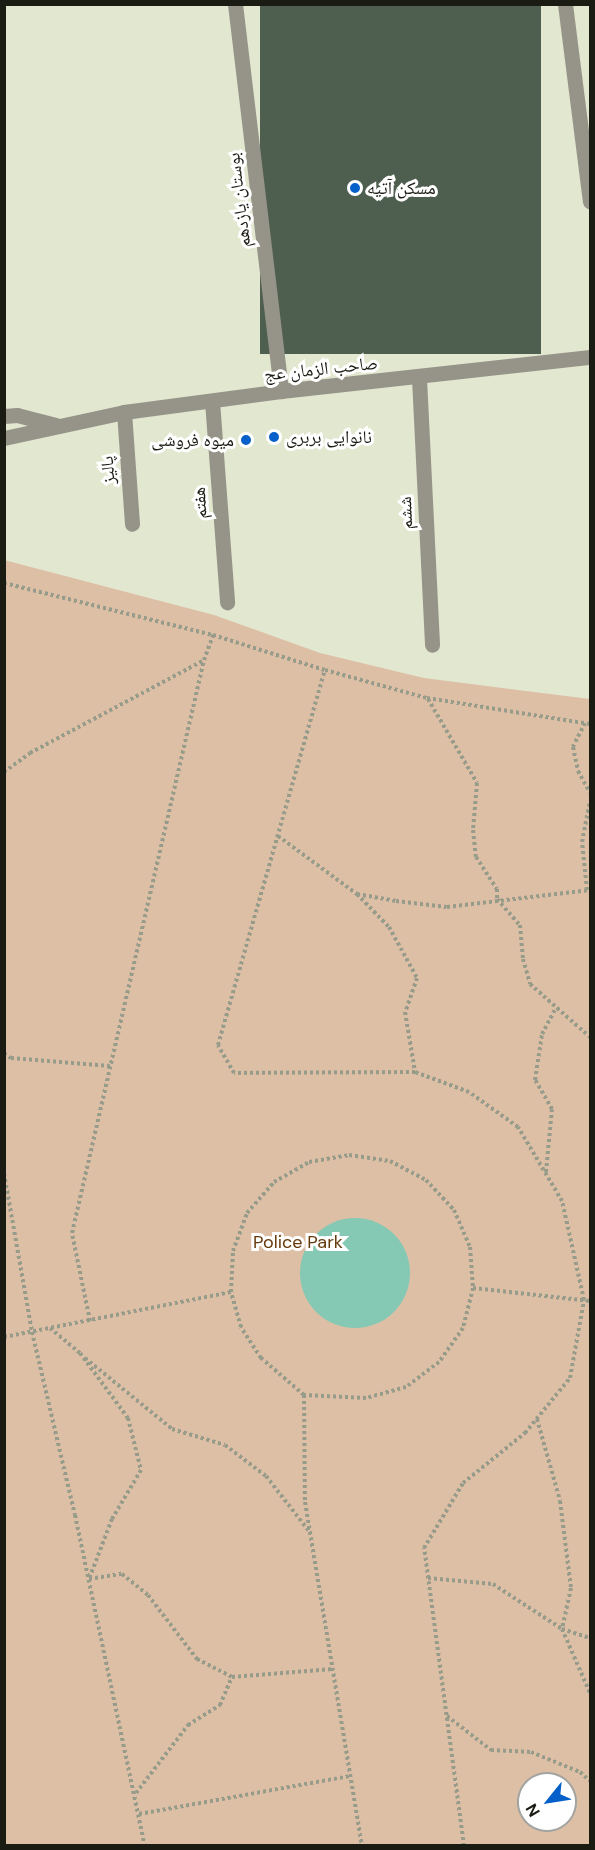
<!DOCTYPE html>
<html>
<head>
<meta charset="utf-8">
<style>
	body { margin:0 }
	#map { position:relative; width:595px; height:1850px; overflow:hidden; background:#e2e7cf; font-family:"DM Sans","Noto Naskh Arabic",sans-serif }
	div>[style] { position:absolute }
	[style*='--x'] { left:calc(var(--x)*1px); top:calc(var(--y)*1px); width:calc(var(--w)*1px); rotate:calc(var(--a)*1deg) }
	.green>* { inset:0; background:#ddbfa6 }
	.water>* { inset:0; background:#85c9b4 }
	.round { border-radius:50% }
	.building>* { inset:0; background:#4f5f4f; transform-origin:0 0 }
	.path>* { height:4px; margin-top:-2px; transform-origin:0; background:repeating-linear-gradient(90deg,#979b89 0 3px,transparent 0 6px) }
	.minor>* { height:15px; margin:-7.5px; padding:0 7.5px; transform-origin:7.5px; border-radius:7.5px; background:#969389 }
	.dots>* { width:16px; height:16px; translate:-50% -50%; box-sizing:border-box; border:3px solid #fff; border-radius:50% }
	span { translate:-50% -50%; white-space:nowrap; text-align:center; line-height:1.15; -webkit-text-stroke:6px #fff; paint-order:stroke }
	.poi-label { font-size:18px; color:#1a1c14 }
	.left { translate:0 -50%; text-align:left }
	.right { translate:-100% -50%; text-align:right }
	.street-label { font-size:18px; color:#1a1c14 }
	.park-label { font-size:18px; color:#65390b }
	.frame { position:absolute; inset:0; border:6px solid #1a1c14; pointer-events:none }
	.north { position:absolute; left:517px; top:1772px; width:60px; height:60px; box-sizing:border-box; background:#fff; border:2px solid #a3a4a1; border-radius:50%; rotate:240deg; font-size:16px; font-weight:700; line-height:24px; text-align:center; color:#1a1c14 }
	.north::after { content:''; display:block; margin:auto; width:21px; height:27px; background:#0560c9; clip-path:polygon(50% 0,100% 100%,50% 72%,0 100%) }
</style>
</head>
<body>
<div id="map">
	<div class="green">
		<div style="clip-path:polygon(evenodd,4px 560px,214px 615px,320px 653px,424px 678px,590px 699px,590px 1845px,5px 1845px,4px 560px,529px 1784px,565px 1784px,565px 1820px,529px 1820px,529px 1784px)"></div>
	</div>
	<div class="water">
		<div class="round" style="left:300px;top:1218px;width:110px;height:110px"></div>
	</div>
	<div class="building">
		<div style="left:260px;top:4px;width:281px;height:350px"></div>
	</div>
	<div class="path">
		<div style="--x:4;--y:583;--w:215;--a:14"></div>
		<div style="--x:428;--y:699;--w:97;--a:59.7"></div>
		<div style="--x:477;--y:783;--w:47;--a:94.9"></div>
		<div style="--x:473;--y:830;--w:27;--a:84"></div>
		<div style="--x:476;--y:857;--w:38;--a:57"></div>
		<div style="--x:497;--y:889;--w:10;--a:90"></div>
		<div style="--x:497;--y:899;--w:35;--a:49"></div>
		<div style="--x:520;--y:925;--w:34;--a:85"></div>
		<div style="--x:523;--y:959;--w:26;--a:74"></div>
		<div style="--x:530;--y:984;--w:80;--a:41.5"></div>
		<div style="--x:585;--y:723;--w:27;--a:117"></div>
		<div style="--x:573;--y:747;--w:25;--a:78"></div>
		<div style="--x:578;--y:771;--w:25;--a:61"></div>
		<div style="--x:4;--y:772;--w:32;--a:-36"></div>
		<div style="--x:30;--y:753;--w:197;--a:-28.1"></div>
		<div style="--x:278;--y:836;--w:98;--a:36.3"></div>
		<div style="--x:357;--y:894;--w:40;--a:10"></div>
		<div style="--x:396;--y:901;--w:51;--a:6.7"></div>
		<div style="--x:447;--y:907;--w:144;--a:-6.8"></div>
		<div style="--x:587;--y:890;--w:48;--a:-95.9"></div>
		<div style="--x:582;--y:842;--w:42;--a:-79"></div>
		<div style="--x:357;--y:894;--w:46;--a:45.9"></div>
		<div style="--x:389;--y:927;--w:58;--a:61.2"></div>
		<div style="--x:417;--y:978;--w:36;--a:109"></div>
		<div style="--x:405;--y:1012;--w:61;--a:80.5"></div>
		<div style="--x:4;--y:1053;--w:9;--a:36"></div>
		<div style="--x:11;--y:1058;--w:99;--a:4.6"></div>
		<div style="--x:349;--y:1155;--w:41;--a:8.3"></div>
		<div style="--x:390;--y:1161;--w:41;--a:27.8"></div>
		<div style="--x:426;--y:1180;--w:41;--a:47"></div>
		<div style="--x:454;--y:1210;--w:40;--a:66.6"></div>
		<div style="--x:470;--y:1247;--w:41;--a:85.8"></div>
		<div style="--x:473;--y:1288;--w:41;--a:104"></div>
		<div style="--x:463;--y:1328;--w:42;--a:125.2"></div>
		<div style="--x:439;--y:1362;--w:41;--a:142.9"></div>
		<div style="--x:406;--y:1387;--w:41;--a:164.6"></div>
		<div style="--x:366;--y:1398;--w:62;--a:-177.2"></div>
		<div style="--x:304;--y:1395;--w:57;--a:-139.3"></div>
		<div style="--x:261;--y:1358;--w:37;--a:-123"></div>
		<div style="--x:241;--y:1327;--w:36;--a:-106"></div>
		<div style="--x:231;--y:1292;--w:41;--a:-87.2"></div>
		<div style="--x:233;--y:1251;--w:40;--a:-69.8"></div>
		<div style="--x:247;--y:1213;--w:41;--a:-48.9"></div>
		<div style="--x:274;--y:1182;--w:40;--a:-29.7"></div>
		<div style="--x:309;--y:1162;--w:41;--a:-9.9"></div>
		<div style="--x:546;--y:1172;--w:63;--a:-84.6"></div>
		<div style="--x:552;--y:1109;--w:34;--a:-120"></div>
		<div style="--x:535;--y:1080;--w:47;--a:-81.3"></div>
		<div style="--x:542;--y:1034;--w:30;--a:-62"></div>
		<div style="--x:4;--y:1173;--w:161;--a:80"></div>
		<div style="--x:32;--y:1332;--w:188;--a:76.8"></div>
		<div style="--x:75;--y:1515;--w:338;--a:78.1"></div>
		<div style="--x:473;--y:1288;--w:118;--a:6.3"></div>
		<div style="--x:90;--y:1321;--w:90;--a:-101.6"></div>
		<div style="--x:72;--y:1233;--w:588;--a:-77.03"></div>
		<div style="--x:204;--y:660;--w:27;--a:-70"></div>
		<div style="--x:213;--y:635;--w:117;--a:17.4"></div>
		<div style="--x:50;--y:1328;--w:39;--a:40"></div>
		<div style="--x:4;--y:1337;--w:231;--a:-11.2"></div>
		<div style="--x:80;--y:1353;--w:81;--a:53.6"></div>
		<div style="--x:128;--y:1418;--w:54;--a:76"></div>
		<div style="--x:141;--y:1470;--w:57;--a:120.6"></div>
		<div style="--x:112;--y:1519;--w:64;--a:111"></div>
		<div style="--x:89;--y:1579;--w:33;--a:-9"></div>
		<div style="--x:122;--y:1574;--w:33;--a:39"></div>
		<div style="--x:148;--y:1595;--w:81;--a:52.6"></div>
		<div style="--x:197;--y:1659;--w:39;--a:27"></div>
		<div style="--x:232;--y:1677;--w:101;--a:-4.5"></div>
		<div style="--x:85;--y:1358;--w:112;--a:39.2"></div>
		<div style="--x:172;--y:1429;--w:55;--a:16.8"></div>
		<div style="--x:225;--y:1445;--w:51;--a:37.1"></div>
		<div style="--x:266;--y:1476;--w:70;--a:52"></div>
		<div style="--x:304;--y:1395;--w:107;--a:89.5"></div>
		<div style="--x:305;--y:1502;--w:349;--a:80.6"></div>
		<div style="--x:537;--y:1419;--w:85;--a:74.3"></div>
		<div style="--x:560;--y:1501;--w:88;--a:82.8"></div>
		<div style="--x:571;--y:1588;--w:42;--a:102.4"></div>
		<div style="--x:562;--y:1629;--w:29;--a:18"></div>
		<div style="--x:428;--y:1578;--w:65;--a:5.3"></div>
		<div style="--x:493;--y:1584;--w:82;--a:33.1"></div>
		<div style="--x:562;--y:1629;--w:70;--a:66.4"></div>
		<div style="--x:447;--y:1716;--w:56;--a:37.7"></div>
		<div style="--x:491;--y:1750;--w:40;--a:2.9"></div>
		<div style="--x:531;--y:1752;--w:53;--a:22.2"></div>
		<div style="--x:580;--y:1772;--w:13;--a:42"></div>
		<div style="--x:136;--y:1793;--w:86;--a:-52.6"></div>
		<div style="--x:188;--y:1725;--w:38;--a:-32"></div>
		<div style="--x:220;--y:1705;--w:30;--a:-67"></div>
		<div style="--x:139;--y:1814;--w:214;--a:-10.2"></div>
		<div style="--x:464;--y:1846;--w:301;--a:-97.6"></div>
		<div style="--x:424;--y:1548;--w:76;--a:-59"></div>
		<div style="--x:463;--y:1483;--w:80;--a:-38.9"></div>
		<div style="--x:525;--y:1433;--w:71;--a:-50.7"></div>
		<div style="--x:570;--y:1378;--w:79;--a:-79.8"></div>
		<div style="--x:584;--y:1300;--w:101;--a:-102.5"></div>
		<div style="--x:562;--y:1201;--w:86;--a:-120.7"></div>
		<div style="--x:518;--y:1127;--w:60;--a:-144.5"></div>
		<div style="--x:469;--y:1092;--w:58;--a:-159.7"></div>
		<div style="--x:415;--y:1072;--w:181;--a:179.7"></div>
		<div style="--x:234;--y:1073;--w:32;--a:-120"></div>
		<div style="--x:218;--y:1045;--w:390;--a:-74.1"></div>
		<div style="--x:325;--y:670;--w:106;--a:15.4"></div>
		<div style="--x:427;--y:698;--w:165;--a:9.1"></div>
	</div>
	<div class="minor">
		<div style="--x:235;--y:4;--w:390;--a:83.2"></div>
		<div style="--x:565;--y:4;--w:199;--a:82.8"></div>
		<div style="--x:419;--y:378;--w:267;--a:87.2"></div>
		<div style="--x:212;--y:401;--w:202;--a:85.7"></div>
		<div style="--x:124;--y:412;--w:112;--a:85.9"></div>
		<div style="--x:4;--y:416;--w:13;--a:-4"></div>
		<div style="--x:17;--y:415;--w:40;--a:14.4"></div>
		<div style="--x:4;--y:438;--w:123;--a:-12.2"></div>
		<div style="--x:124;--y:412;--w:158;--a:-7.6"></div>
		<div style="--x:281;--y:391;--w:311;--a:-6.3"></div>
	</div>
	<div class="dots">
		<div style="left:355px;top:188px;background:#0560c9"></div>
		<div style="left:274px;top:437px;background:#0560c9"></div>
		<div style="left:246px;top:440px;background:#0560c9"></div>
	</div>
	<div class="poi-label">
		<span class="left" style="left:367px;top:188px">مسکن آتیه</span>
		<span class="left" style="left:286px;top:437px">نانوایی بربری</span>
		<span class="right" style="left:234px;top:440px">میوه فروشی</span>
	</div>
	<div class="street-label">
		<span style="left:239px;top:200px;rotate:-97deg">بوستان یازدهم</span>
		<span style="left:321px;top:369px;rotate:-6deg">صاحب الزمان عج</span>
		<span style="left:108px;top:470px;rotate:-94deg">پالیز</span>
		<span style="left:200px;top:503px;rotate:-94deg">هفتم</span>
		<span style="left:406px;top:513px;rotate:-93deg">ششم</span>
	</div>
	<div class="park-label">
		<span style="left:298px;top:1242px">Police Park</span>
	</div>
	<div class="frame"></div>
	<div class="north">N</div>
</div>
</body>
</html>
